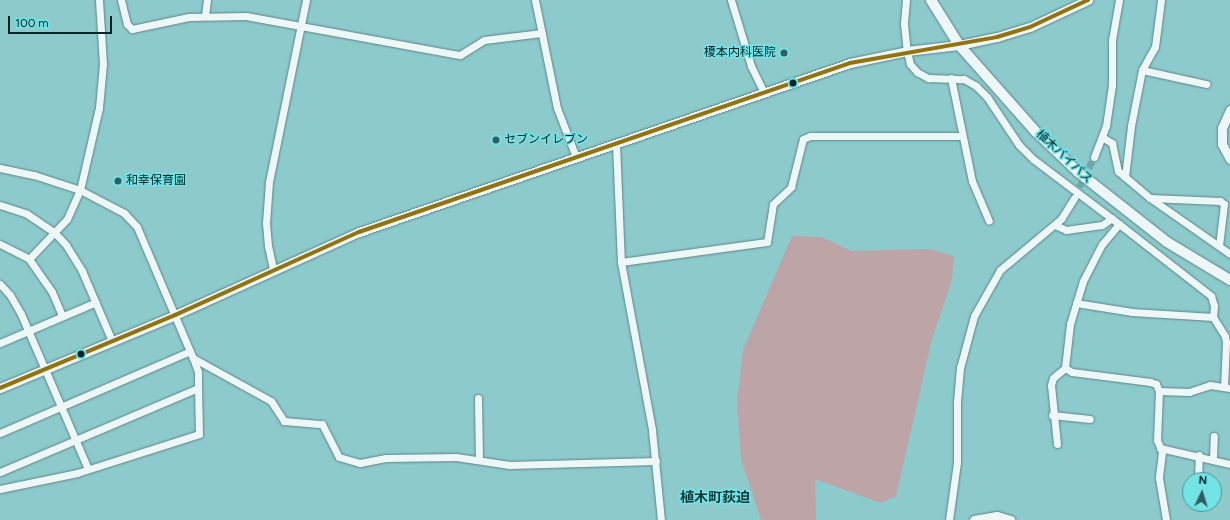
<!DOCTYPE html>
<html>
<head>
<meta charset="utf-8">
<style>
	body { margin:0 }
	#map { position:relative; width:1230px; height:520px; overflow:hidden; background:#8dcacc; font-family:Figtree,"Noto Sans JP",sans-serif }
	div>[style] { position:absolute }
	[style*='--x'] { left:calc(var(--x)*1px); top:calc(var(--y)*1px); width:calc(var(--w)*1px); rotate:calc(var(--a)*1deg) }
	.green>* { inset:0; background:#bca4a7 }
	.minor-tunnel>* { height:7px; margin-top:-3.5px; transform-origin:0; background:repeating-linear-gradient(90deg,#71a9ab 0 7px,transparent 0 10.5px) }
	.roads { filter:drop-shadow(0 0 1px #5e8587) drop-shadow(0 0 1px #5e8587) }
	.minor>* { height:7px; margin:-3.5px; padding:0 3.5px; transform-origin:3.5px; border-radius:3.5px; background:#eef7f7 }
	.major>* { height:9px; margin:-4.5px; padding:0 4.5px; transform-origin:4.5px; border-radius:4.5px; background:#eef7f7 }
	.highway>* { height:10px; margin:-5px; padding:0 5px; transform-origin:5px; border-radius:5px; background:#eef7f7 }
	.bus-1>* { height:4px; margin:-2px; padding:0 2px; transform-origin:2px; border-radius:2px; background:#947210 }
	.dots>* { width:11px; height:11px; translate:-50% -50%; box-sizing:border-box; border:2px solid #73e3e6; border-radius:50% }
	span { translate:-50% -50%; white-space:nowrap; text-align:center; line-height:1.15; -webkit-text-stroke:3px #73e3e6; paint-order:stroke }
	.poi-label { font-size:12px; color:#002527 }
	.right { translate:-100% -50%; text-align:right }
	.left { translate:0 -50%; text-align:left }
	.street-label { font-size:12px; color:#002527 }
	.quarter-label { font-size:14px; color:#123738; font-weight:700 }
	.north { position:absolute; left:1182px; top:472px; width:40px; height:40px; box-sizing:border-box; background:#73e3e6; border:1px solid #45979a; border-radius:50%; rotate:4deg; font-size:11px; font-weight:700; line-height:16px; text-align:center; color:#002527 }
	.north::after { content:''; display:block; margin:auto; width:14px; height:18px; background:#315f61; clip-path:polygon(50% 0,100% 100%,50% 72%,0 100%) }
	.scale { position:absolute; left:8px; top:16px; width:104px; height:18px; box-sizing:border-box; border:2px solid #002527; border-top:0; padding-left:5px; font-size:12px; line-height:14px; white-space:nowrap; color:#002527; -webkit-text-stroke:3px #73e3e6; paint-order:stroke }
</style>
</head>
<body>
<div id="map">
	<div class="green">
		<div style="clip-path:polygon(792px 236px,822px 237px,851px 251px,930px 249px,954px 256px,952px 280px,932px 339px,896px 496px,881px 503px,815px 479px,816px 520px,761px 520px,741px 459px,737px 402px,743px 350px)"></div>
	</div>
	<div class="minor-tunnel">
		<div style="--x:1075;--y:196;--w:43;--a:-64"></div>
	</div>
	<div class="roads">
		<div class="minor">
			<div style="--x:121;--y:0;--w:25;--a:76"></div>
			<div style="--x:127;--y:24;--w:7;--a:45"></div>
			<div style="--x:132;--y:29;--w:58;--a:-11.9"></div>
			<div style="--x:189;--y:17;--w:57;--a:-1"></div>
			<div style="--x:246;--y:16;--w:210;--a:10.4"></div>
			<div style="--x:453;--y:54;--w:7;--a:8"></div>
			<div style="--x:460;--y:55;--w:28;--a:-32"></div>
			<div style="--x:484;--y:40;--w:58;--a:-6.9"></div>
			<div style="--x:535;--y:0;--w:110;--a:78.5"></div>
			<div style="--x:557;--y:108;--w:53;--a:68.8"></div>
			<div style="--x:731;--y:0;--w:69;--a:73.1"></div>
			<div style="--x:751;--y:66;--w:30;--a:64"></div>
			<div style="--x:906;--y:0;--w:24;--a:95"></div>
			<div style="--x:904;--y:24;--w:27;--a:84"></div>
			<div style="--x:907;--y:51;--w:13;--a:77"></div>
			<div style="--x:910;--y:64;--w:11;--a:49"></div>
			<div style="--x:917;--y:72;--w:13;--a:29"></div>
			<div style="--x:928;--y:78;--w:36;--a:2"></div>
			<div style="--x:964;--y:79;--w:14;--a:30"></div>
			<div style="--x:976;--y:86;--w:16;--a:45"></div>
			<div style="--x:987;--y:97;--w:58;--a:56.3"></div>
			<div style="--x:1019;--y:145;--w:20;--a:45"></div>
			<div style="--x:1033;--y:159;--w:108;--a:37.1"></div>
			<div style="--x:1119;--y:224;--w:26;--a:130"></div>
			<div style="--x:1102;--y:244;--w:42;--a:117.2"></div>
			<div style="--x:1083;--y:281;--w:45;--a:106.8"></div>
			<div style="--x:1070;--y:324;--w:44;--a:96.5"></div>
			<div style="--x:1065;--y:368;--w:8;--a:30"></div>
			<div style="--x:1072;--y:372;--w:79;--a:7.3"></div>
			<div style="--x:1150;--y:382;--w:6;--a:18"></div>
			<div style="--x:1156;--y:384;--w:8;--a:67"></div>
			<div style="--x:1159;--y:391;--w:49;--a:92.3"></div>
			<div style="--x:1157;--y:440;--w:13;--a:67"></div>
			<div style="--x:1162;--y:452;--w:26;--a:97"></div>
			<div style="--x:1159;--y:478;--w:43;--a:80.5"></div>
			<div style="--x:205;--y:16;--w:16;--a:-83"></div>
			<div style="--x:1142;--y:70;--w:26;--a:-61"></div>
			<div style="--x:1155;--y:47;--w:47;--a:-82.7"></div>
			<div style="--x:951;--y:78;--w:105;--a:78.5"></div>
			<div style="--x:972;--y:181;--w:43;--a:67"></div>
			<div style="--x:1102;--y:137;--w:12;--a:31"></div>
			<div style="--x:1112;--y:143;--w:29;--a:78"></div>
			<div style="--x:1118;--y:171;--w:42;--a:40.2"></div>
			<div style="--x:1150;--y:198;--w:98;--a:35"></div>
			<div style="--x:616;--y:144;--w:118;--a:87.6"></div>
			<div style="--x:621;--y:262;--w:171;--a:79.5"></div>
			<div style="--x:652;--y:430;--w:90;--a:84.3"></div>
			<div style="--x:1094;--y:157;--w:33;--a:-69"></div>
			<div style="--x:1106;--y:126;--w:41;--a:-81.7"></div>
			<div style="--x:1112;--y:85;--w:45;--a:-90"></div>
			<div style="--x:1112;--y:40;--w:41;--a:-80.1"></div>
			<div style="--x:0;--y:168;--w:35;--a:12"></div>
			<div style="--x:34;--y:175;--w:48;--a:18.1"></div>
			<div style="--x:80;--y:190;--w:50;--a:27.6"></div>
			<div style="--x:124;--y:213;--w:19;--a:47"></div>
			<div style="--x:137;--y:227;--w:142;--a:66.9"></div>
			<div style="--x:193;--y:358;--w:15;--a:70"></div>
			<div style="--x:198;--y:372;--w:16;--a:90"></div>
			<div style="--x:198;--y:388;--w:215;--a:157"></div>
			<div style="--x:1125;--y:177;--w:51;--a:-83.3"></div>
			<div style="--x:1131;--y:126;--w:57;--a:-78.9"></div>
			<div style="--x:1142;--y:70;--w:66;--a:12.3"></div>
			<div style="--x:1150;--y:198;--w:70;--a:2.5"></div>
			<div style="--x:1220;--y:201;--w:5;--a:37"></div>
			<div style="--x:1224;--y:204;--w:42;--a:96.8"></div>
			<div style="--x:0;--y:205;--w:28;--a:18"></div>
			<div style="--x:27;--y:214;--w:32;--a:34"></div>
			<div style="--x:54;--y:232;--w:18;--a:47"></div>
			<div style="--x:66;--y:245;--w:31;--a:58"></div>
			<div style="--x:82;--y:271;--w:76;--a:66.8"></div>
			<div style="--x:1119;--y:224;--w:117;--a:38"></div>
			<div style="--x:1211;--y:296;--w:10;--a:73"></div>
			<div style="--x:1214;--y:306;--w:11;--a:95"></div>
			<div style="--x:1213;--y:317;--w:22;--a:58"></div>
			<div style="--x:1225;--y:336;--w:6;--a:81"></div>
			<div style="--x:1226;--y:342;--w:45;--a:92.5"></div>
			<div style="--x:1055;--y:225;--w:12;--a:24"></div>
			<div style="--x:1066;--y:230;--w:36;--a:-8"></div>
			<div style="--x:1102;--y:225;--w:12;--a:-35"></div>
			<div style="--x:0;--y:244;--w:33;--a:27"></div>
			<div style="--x:29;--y:259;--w:40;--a:55.1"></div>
			<div style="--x:52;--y:292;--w:26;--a:67"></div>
			<div style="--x:29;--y:259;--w:55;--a:-46.5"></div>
			<div style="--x:67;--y:219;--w:32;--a:-66"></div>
			<div style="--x:80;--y:190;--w:84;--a:-77"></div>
			<div style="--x:99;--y:108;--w:44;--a:-84.8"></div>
			<div style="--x:103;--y:64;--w:64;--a:-93.6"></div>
			<div style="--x:621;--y:262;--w:147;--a:-7.8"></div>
			<div style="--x:767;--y:242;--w:38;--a:-81"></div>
			<div style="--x:773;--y:204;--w:25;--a:-43"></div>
			<div style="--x:791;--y:187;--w:49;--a:-76"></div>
			<div style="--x:803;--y:139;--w:8;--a:-23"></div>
			<div style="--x:810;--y:136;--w:152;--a:0"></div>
			<div style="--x:273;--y:269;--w:24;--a:-102"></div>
			<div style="--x:268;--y:246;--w:23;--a:-95"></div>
			<div style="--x:266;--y:223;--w:41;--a:-85.8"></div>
			<div style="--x:269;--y:182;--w:186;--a:-78.5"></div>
			<div style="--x:0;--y:284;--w:15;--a:48"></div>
			<div style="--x:10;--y:295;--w:22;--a:60"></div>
			<div style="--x:21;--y:314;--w:169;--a:66.6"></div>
			<div style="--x:1076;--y:303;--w:57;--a:9.1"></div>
			<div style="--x:1132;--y:312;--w:81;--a:3.5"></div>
			<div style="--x:0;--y:343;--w:104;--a:-23.1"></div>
			<div style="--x:193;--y:358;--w:89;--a:28.9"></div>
			<div style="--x:271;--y:401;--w:24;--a:57"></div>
			<div style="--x:284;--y:421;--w:38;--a:5"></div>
			<div style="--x:322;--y:424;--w:37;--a:63"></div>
			<div style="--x:339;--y:457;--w:22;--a:16"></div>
			<div style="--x:360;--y:463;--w:26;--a:-11"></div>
			<div style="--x:386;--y:458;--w:70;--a:-0.8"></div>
			<div style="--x:456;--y:457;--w:54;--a:8.6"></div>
			<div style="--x:509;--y:465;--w:147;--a:-1.6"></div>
			<div style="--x:1159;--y:391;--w:30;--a:2"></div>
			<div style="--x:1189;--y:392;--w:22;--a:-18"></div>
			<div style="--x:1210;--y:385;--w:20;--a:9"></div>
			<div style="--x:478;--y:398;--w:62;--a:89.1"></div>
			<div style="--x:1052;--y:415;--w:38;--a:6"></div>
			<div style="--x:0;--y:433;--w:207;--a:-23.3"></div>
			<div style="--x:1057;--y:444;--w:59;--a:-95.8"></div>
			<div style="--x:1051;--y:385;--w:7;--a:-74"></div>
			<div style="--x:1053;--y:378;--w:16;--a:-40"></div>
			<div style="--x:1160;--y:448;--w:72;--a:12.9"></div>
			<div style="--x:1213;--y:459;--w:23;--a:-88"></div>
			<div style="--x:1198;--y:480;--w:25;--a:-88"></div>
			<div style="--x:0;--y:489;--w:79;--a:-11.7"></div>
			<div style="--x:77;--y:473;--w:128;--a:-17.7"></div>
			<div style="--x:199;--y:434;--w:46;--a:-91.2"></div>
			<div style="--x:949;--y:520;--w:59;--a:-82.1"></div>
			<div style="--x:957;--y:462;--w:60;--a:-90"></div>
			<div style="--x:957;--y:402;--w:34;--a:-85"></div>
			<div style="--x:960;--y:368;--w:54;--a:-74.9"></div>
			<div style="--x:974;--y:316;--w:53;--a:-60.5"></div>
			<div style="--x:1000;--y:270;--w:80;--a:-39.9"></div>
			<div style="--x:1061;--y:219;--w:25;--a:-58"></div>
		</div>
		<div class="major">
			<div style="--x:1230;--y:110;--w:20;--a:114"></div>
			<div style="--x:1222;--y:128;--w:16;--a:90"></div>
			<div style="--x:1222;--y:144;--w:17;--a:62"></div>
			<div style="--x:0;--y:388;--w:190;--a:-22.6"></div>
			<div style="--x:175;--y:315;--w:202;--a:-24.3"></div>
			<div style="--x:359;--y:232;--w:519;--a:-18.99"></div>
			<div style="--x:850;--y:63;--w:58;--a:-11.9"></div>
			<div style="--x:907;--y:51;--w:52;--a:-6.6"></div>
			<div style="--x:959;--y:45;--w:39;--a:-12"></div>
			<div style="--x:997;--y:37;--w:34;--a:-17"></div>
			<div style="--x:1030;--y:27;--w:64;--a:-25"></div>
			<div style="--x:974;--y:520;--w:23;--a:-10"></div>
			<div style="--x:997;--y:516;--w:14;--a:17"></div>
		</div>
		<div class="highway">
			<div style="--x:931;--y:0;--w:53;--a:58.1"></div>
			<div style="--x:959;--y:45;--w:116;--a:48.5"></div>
			<div style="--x:1036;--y:132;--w:58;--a:43.6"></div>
			<div style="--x:1078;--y:172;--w:113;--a:38.2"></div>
			<div style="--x:1167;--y:242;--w:74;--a:31.1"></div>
		</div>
	</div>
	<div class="bus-1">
		<div style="--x:0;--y:388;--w:190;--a:-22.6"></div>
		<div style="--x:175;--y:315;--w:202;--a:-24.3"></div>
		<div style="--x:359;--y:232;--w:519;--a:-18.99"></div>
		<div style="--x:850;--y:63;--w:149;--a:-10"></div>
		<div style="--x:997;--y:37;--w:34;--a:-17"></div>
		<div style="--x:1030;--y:27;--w:64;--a:-25"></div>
	</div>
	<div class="dots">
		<div style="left:784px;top:53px;background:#315f61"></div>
		<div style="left:793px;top:83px;background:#002527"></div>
		<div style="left:496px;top:140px;background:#315f61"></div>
		<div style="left:118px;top:181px;background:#315f61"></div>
		<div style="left:81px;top:354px;background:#002527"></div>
	</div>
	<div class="poi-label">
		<span class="right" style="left:776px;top:53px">榎本内科医院</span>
		<span class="left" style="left:504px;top:140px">セブンイレブン</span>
		<span class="left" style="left:126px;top:181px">和幸保育園</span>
	</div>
	<div class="street-label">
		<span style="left:1064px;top:157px;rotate:43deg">植木バイパス</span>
	</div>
	<div class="quarter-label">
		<span style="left:715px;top:498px">植木町荻迫</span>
	</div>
	<div class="north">N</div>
	<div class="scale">100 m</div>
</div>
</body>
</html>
